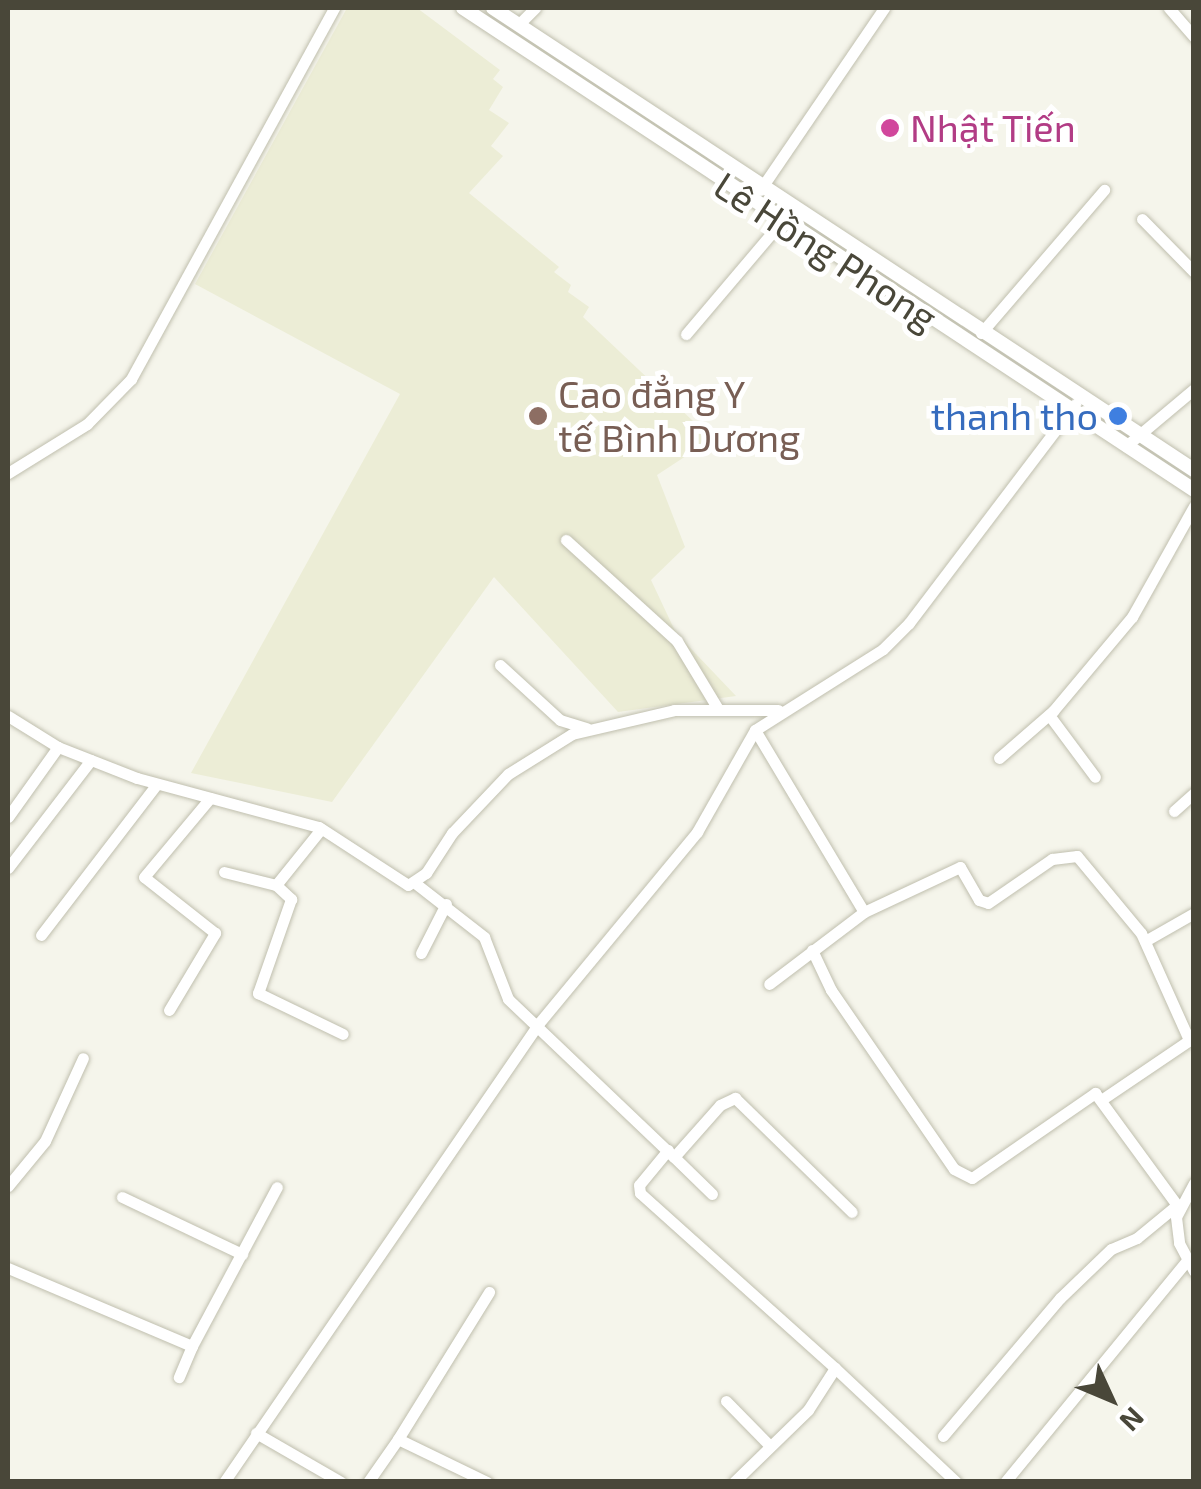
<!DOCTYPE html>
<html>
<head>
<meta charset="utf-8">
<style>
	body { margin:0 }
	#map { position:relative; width:1201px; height:1489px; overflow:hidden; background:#f5f5eb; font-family:"Exo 2",sans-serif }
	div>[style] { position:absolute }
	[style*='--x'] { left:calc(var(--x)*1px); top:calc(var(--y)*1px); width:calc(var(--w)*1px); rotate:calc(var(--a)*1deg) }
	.education>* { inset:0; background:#ecedd6 }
	.roads { filter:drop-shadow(0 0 2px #c0bfae) drop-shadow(0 0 2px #c0bfae) }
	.minor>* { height:11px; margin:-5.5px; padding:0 5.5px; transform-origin:5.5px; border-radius:5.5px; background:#fff }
	.tertiary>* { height:14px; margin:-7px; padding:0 7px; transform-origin:7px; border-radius:7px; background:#fff }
	.dots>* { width:28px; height:28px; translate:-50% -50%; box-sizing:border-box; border:5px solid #fff; border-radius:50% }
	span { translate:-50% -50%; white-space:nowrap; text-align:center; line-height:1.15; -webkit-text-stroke:10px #fff; paint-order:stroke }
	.hotel-label { font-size:38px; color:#b23c85 }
	.left { translate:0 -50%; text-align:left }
	.street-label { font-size:38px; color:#494739 }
	.education-label { font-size:38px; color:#785e54 }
	.shop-label { font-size:38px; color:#366cbe }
	.right { translate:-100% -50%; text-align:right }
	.frame { position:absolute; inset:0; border:10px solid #494739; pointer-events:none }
	.north { position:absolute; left:1061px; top:1349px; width:100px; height:100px; -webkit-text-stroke:8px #fff; paint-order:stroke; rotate:134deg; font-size:28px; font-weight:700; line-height:40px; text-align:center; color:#494739 }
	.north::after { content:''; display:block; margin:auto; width:35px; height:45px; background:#494739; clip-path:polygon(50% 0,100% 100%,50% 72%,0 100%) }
</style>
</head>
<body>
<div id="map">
	<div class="education">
		<div style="clip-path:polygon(347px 8px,417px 8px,500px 70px,493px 79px,503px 87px,489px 110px,509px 123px,491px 146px,503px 156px,469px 193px,559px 267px,554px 272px,571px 285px,568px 292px,589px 307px,583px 317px,712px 439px,657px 475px,685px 547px,651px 580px,676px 633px,736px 696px,618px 712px,494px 577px,332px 802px,191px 773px,400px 394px,195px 284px)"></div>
	</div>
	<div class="roads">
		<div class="minor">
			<div style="--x:1169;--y:8;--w:38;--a:49"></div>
			<div style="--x:518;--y:25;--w:24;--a:-45"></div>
			<div style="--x:760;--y:190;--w:220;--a:-55.7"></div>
			<div style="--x:1142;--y:219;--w:74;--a:45.5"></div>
			<div style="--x:981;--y:333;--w:189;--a:-49.3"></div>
			<div style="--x:686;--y:334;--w:147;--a:-49.7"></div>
			<div style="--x:1126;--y:446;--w:89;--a:-40"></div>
			<div style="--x:8;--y:473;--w:93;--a:-31.8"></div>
			<div style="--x:87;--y:424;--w:63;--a:-45.6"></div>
			<div style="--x:131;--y:379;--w:423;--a:-61.3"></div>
			<div style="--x:566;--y:540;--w:150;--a:42.3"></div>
			<div style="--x:677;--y:641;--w:79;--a:58.9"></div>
			<div style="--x:500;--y:665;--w:81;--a:42.5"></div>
			<div style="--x:560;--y:720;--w:28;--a:17"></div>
			<div style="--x:1049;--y:715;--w:77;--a:53.4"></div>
			<div style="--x:8;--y:716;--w:59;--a:31.8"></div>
			<div style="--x:58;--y:747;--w:85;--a:21.4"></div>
			<div style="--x:137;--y:778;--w:188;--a:15.1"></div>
			<div style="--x:319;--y:827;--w:106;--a:33.1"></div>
			<div style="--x:408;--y:885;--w:22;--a:-34"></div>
			<div style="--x:426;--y:873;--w:48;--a:-57"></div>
			<div style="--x:452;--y:833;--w:81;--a:-46.5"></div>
			<div style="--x:508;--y:774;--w:75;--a:-32"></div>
			<div style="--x:572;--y:734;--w:105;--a:-13.2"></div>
			<div style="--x:674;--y:710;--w:104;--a:0"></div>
			<div style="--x:755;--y:730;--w:212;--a:59.1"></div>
			<div style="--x:864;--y:912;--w:119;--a:142.8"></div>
			<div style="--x:999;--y:758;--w:72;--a:-41"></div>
			<div style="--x:1053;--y:711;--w:123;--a:-50"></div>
			<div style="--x:1132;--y:617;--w:127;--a:-60.8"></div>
			<div style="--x:1174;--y:811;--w:27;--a:-42"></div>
			<div style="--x:8;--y:817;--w:86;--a:-54.5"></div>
			<div style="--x:8;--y:868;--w:136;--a:-52.5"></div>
			<div style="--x:224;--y:872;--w:54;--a:14"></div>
			<div style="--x:276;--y:885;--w:72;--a:-51.2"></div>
			<div style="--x:415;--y:883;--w:88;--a:38"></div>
			<div style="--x:484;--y:937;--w:66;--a:68.8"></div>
			<div style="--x:508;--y:999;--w:229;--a:43.6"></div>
			<div style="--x:674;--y:1157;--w:69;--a:-48.5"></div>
			<div style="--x:720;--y:1105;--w:17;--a:-25"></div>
			<div style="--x:735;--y:1098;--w:163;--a:44.3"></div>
			<div style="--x:276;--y:885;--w:21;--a:43"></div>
			<div style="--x:291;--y:899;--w:100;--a:109.3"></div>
			<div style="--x:258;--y:993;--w:94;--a:25.8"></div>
			<div style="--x:864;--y:912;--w:106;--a:-25.1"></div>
			<div style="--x:960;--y:867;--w:38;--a:60"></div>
			<div style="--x:979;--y:900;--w:9;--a:18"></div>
			<div style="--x:988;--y:903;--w:78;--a:-34.5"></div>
			<div style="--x:1052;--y:859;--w:25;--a:-7"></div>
			<div style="--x:1077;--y:856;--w:100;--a:50.3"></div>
			<div style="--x:1141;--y:933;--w:117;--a:65.8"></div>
			<div style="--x:41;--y:935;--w:190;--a:-52.5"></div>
			<div style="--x:1145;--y:941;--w:56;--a:-29.7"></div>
			<div style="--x:812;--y:950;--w:44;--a:64.6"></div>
			<div style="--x:831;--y:990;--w:217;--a:55.5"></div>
			<div style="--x:954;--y:1169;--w:20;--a:27"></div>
			<div style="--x:972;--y:1178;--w:150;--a:-34.6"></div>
			<div style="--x:1095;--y:1093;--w:139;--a:53.8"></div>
			<div style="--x:1177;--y:1205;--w:52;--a:140.5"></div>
			<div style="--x:1137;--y:1238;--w:28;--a:157"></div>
			<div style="--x:1111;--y:1249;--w:71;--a:136.1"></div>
			<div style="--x:1060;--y:1298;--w:181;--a:130.3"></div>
			<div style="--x:421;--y:953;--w:55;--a:-63"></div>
			<div style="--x:169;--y:1010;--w:90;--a:-59.1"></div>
			<div style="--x:215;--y:933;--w:90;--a:-141.7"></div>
			<div style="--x:144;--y:877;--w:103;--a:-50.1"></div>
			<div style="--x:1104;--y:1098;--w:109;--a:-34.1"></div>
			<div style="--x:668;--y:1150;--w:45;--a:129.6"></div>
			<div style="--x:639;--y:1185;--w:8;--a:83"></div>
			<div style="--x:640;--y:1193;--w:262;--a:41.9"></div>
			<div style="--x:835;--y:1368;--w:50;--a:122.7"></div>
			<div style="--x:808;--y:1410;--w:103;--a:135.8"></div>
			<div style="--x:674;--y:1157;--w:53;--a:44.2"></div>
			<div style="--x:1194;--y:1183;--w:38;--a:118"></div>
			<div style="--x:1176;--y:1217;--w:26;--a:83"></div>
			<div style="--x:1179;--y:1243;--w:32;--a:62"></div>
			<div style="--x:8;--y:1186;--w:58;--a:-50.6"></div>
			<div style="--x:45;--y:1141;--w:91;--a:-65.4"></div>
			<div style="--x:122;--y:1197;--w:133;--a:25.4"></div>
			<div style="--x:8;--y:1268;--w:200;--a:23"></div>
			<div style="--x:192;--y:1346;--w:34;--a:113"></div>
			<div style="--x:192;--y:1346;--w:180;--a:-61.9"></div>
			<div style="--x:835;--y:1368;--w:166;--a:43.3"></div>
			<div style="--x:726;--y:1401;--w:63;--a:45.6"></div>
			<div style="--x:256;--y:1433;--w:98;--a:30"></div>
			<div style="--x:398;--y:1439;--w:173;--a:-58.2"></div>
			<div style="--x:224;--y:1482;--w:557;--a:-55.54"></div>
			<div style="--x:539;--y:1023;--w:248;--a:-50.4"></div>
			<div style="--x:697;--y:832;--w:117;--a:-60.4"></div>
			<div style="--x:755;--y:730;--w:151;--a:-32.3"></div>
			<div style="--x:883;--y:649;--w:37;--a:-45"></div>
			<div style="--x:909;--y:623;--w:275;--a:-52.8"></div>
			<div style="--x:368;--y:1482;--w:52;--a:-55.1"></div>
			<div style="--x:398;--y:1439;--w:99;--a:25.8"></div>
			<div style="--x:1005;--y:1482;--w:285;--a:-50.6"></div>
		</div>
		<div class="tertiary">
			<div style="--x:463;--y:8;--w:876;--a:33.4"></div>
			<div style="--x:493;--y:8;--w:840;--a:33.39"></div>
		</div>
	</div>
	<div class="dots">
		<div style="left:890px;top:128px;background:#d1479c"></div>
		<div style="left:538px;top:416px;background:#8d6e63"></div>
		<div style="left:1118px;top:416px;background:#3f7fe0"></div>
	</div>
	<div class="hotel-label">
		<span class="left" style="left:910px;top:128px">Nhật Tiến</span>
	</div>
	<div class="street-label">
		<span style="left:826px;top:251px;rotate:33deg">Lê Hồng Phong</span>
	</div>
	<div class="education-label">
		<span class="left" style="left:558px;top:416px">Cao đẳng Y<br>tế Bình Dương</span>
	</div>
	<div class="shop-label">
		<span class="right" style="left:1098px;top:416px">thanh tho</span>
	</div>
	<div class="frame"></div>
	<div class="north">N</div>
</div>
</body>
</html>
